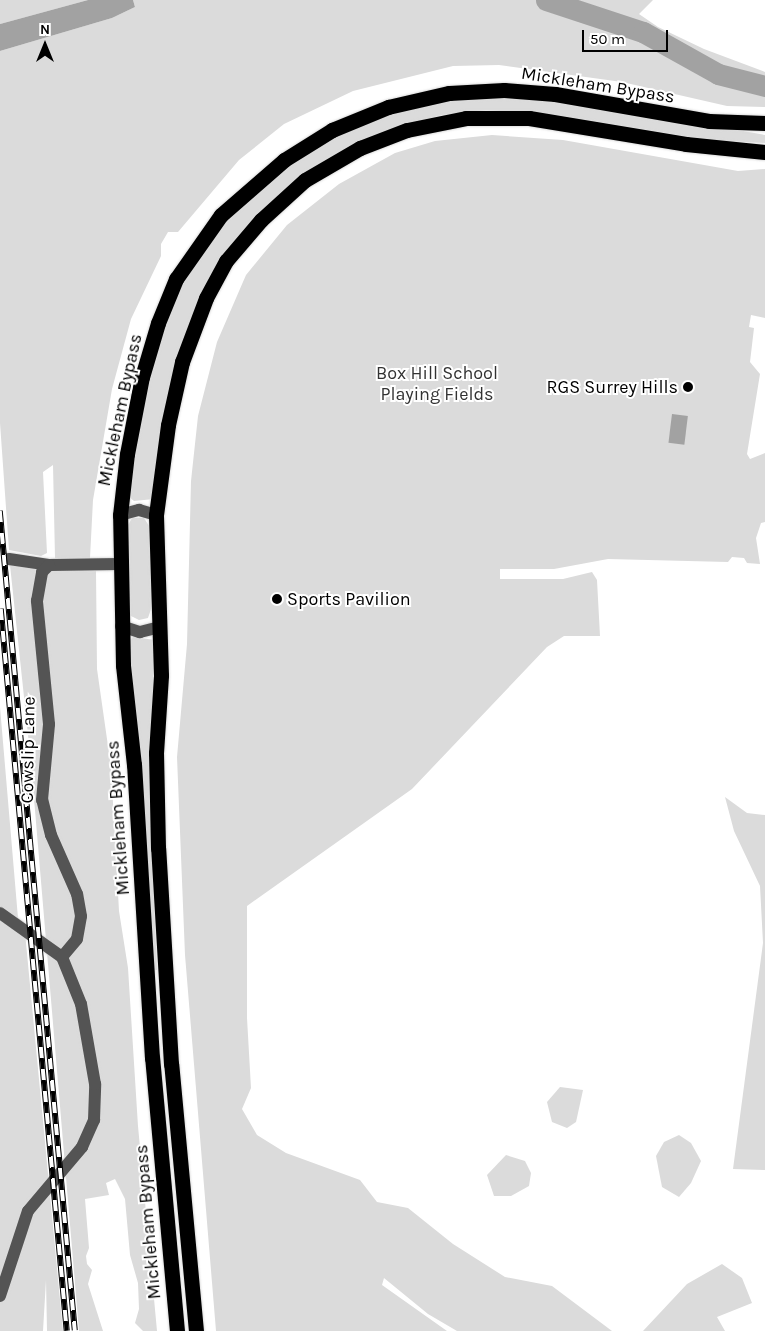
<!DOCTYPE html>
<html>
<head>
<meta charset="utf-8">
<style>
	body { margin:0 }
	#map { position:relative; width:765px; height:1331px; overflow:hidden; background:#fff; font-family:Karla,sans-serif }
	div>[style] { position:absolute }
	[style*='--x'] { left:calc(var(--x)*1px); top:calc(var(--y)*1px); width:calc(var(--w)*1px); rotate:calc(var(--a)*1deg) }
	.green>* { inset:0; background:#dbdbdb }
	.water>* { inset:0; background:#a2a2a2; transform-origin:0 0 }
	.river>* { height:21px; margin:-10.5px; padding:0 10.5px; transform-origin:10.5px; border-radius:10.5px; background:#a2a2a2 }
	.roads { filter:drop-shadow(0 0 1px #dbdbdb) drop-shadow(0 0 1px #dbdbdb) }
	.minor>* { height:12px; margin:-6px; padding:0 6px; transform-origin:6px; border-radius:6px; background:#545454 }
	.highway>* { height:15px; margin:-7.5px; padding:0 7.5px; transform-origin:7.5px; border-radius:7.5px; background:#000 }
	.rail>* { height:5.5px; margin-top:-2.75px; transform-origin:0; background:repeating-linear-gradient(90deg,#fff 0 11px,#000 0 22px); box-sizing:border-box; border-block:1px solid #000 }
	.dots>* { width:14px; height:14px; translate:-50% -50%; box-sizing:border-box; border:2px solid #fff; border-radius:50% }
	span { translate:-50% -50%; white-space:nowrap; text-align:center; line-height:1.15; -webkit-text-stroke:4px #fff; paint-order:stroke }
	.street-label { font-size:18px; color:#000 }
	.park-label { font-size:18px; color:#323232 }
	.poi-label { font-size:18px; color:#000 }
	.right { translate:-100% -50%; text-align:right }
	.left { translate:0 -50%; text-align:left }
	.north { position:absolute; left:20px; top:20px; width:50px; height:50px; -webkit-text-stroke:4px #fff; paint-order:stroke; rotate:0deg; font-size:14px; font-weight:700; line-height:20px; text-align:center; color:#000 }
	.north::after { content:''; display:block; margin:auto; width:18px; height:22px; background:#000; clip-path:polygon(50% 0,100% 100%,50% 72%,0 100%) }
	.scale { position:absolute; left:582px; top:30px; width:86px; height:22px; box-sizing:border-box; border:2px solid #000; border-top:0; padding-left:6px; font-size:15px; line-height:18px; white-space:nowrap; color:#000; -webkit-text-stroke:4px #fff; paint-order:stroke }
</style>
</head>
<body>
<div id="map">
	<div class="green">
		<div style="clip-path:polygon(0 0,88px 0,0 24px)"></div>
		<div style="clip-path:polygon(133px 0,653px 0,639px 14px,658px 27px,704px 49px,765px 72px,765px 107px,727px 106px,622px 82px,499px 65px,453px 66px,353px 91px,284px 124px,239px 160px,178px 232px,168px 232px,161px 244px,161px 256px,131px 319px,112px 389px,93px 500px,90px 558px,55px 558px,53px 465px,43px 472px,47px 553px,41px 556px,9px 550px,0 423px,0 51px,112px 18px,135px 7px)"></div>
		<div style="clip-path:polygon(498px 98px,550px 100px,710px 125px,765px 135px,765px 143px,708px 140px,556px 115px,486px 110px,442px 115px,396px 127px,313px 169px,205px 291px,154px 499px,134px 501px,128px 496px,144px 393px,159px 338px,180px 286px,228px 217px,306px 151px,355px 125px,400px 109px,454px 99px)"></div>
		<div style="clip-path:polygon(492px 135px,563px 140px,738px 171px,765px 169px,765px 318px,751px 315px,749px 327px,754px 328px,750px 362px,760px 374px,747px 454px,750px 459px,765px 453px,765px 522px,761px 523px,756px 538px,760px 564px,747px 563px,744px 558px,732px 557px,728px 562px,608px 559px,554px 569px,500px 569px,500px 579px,563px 579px,592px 572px,597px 580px,600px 636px,564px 636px,547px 647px,412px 789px,247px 906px,247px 1018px,251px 1088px,242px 1109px,257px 1135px,286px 1153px,360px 1180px,377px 1202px,408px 1208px,453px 1244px,505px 1277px,552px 1286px,612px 1331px,457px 1331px,428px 1314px,384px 1278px,382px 1285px,447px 1331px,216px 1331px,185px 955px,177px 757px,187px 644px,191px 481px,198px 416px,217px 342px,246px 275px,287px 225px,339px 184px,395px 153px,435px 141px)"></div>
		<div style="clip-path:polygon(132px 518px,144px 518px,151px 529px,151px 609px,148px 618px,139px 620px,129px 615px,127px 527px)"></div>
		<div style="clip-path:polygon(10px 565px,96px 571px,97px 669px,111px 767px,119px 911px,128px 968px,138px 1126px,157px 1331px,143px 1331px,135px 1323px,139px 1309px,138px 1283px,130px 1255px,125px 1199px,115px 1179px,106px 1183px,109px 1195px,85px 1199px,89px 1248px,86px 1256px,87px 1264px,92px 1270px,88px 1284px,103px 1331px,79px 1331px,31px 763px)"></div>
		<div style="clip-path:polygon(133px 637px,155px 640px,149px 785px,157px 970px,152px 970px,146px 832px,129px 641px)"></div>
		<div style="clip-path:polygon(0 707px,18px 918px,24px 922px,63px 1331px,47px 1331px,46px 1280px,43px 1331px,0 1331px)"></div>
		<div style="clip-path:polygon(725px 797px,747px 813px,765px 815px,765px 1170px,733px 1169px,763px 943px,760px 886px,734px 831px)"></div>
		<div style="clip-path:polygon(560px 1087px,583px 1090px,576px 1122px,567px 1128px,552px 1122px,547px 1102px)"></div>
		<div style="clip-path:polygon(679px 1135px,691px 1143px,701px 1161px,691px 1183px,679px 1197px,662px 1187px,656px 1156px,664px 1142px)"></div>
		<div style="clip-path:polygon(506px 1155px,525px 1161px,531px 1173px,529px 1186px,511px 1196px,494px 1196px,487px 1175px)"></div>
		<div style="clip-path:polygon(722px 1264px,742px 1278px,752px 1303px,717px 1317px,725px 1331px,643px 1331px,687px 1284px)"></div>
	</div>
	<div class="water">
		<div style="clip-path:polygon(88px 0,133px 0,135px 7px,112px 18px,0 51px,0 24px)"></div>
		<div style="left:672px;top:414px;width:16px;height:29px;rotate:7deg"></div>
	</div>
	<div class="river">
		<div style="--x:546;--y:0;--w:102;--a:18.3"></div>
		<div style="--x:643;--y:32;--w:86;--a:29.2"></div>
		<div style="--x:718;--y:74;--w:49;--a:14.3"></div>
	</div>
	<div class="roads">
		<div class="minor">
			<div style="--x:120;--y:515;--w:20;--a:-15"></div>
			<div style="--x:139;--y:510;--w:18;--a:16"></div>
			<div style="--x:9;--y:559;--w:40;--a:8.5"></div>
			<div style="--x:49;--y:565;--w:71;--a:-0.8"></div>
			<div style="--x:121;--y:626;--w:20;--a:18"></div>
			<div style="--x:140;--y:632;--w:21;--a:-14"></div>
			<div style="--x:0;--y:913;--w:76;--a:35.4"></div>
			<div style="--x:0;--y:1296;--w:89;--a:-71.8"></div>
			<div style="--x:28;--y:1211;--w:84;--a:-49.8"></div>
			<div style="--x:82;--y:1147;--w:30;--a:-66"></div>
			<div style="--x:94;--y:1120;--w:36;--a:-88"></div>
			<div style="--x:95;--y:1084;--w:81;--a:-99.9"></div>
			<div style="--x:81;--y:1004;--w:51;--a:-112"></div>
			<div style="--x:62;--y:957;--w:23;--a:-50"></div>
			<div style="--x:77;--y:939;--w:23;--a:-80"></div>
			<div style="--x:81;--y:916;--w:22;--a:-100"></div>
			<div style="--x:77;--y:894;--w:64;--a:-113.8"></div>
			<div style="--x:51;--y:835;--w:36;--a:-104"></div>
			<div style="--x:42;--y:800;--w:76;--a:-84.7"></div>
			<div style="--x:49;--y:724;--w:124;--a:-95.6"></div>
			<div style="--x:37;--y:601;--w:29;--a:-80"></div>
			<div style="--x:42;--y:572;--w:10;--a:-45"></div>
		</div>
		<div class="highway">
			<div style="--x:177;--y:1331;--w:274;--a:-95.2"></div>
			<div style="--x:152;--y:1058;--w:294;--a:-93.5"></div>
			<div style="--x:134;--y:765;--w:101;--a:-96.3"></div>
			<div style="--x:123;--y:665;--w:150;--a:-91.1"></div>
			<div style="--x:120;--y:515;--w:61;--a:-83.5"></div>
			<div style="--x:127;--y:454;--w:78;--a:-79"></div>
			<div style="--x:142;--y:377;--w:56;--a:-73.5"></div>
			<div style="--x:158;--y:323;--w:48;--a:-67.8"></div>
			<div style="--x:176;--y:279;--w:78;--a:-54.9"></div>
			<div style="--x:221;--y:215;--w:84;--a:-41.1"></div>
			<div style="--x:284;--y:160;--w:57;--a:-32"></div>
			<div style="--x:332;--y:130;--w:61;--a:-22.3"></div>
			<div style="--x:388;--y:107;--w:63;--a:-12.9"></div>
			<div style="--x:449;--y:93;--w:55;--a:-3.1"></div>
			<div style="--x:504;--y:90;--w:51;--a:4.5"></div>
			<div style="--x:555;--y:94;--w:156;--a:9.9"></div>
			<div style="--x:709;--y:121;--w:56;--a:2"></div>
			<div style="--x:196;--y:1331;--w:268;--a:-95.3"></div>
			<div style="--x:171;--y:1064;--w:216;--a:-93.4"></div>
			<div style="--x:158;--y:848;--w:95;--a:-91.2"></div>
			<div style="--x:156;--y:753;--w:78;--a:-86.3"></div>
			<div style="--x:161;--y:675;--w:160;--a:-91.8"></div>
			<div style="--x:156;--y:515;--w:91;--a:-82.4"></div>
			<div style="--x:168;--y:425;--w:65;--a:-77.5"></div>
			<div style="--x:182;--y:362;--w:68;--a:-69.4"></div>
			<div style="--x:206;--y:298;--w:42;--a:-61.6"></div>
			<div style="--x:226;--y:261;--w:54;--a:-49.5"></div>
			<div style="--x:261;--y:220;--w:59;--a:-42.3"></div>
			<div style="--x:305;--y:180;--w:64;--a:-30.2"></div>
			<div style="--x:360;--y:148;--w:50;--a:-21"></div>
			<div style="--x:407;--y:130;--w:60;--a:-11.5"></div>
			<div style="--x:466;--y:118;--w:63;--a:0"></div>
			<div style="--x:529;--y:118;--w:159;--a:9.4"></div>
			<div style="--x:686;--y:144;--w:79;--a:5.8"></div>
		</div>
	</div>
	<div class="rail">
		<div style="--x:0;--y:511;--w:823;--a:84.77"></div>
		<div style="--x:1;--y:609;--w:725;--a:84.78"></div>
	</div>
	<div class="dots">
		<div style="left:688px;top:387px;background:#000"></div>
		<div style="left:277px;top:599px;background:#000"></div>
	</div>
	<div class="street-label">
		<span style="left:598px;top:85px;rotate:9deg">Mickleham Bypass</span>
		<span style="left:120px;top:410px;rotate:-78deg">Mickleham Bypass</span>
		<span style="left:28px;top:750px;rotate:-89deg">Cowslip Lane</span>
		<span style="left:118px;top:818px;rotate:-94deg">Mickleham Bypass</span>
		<span style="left:148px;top:1222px;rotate:-95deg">Mickleham Bypass</span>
	</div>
	<div class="park-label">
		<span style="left:437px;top:384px">Box Hill School<br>Playing Fields</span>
	</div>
	<div class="poi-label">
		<span class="right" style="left:678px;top:387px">RGS Surrey Hills</span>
		<span class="left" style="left:287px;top:599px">Sports Pavilion</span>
	</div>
	<div class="north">N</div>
	<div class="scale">50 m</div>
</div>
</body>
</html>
